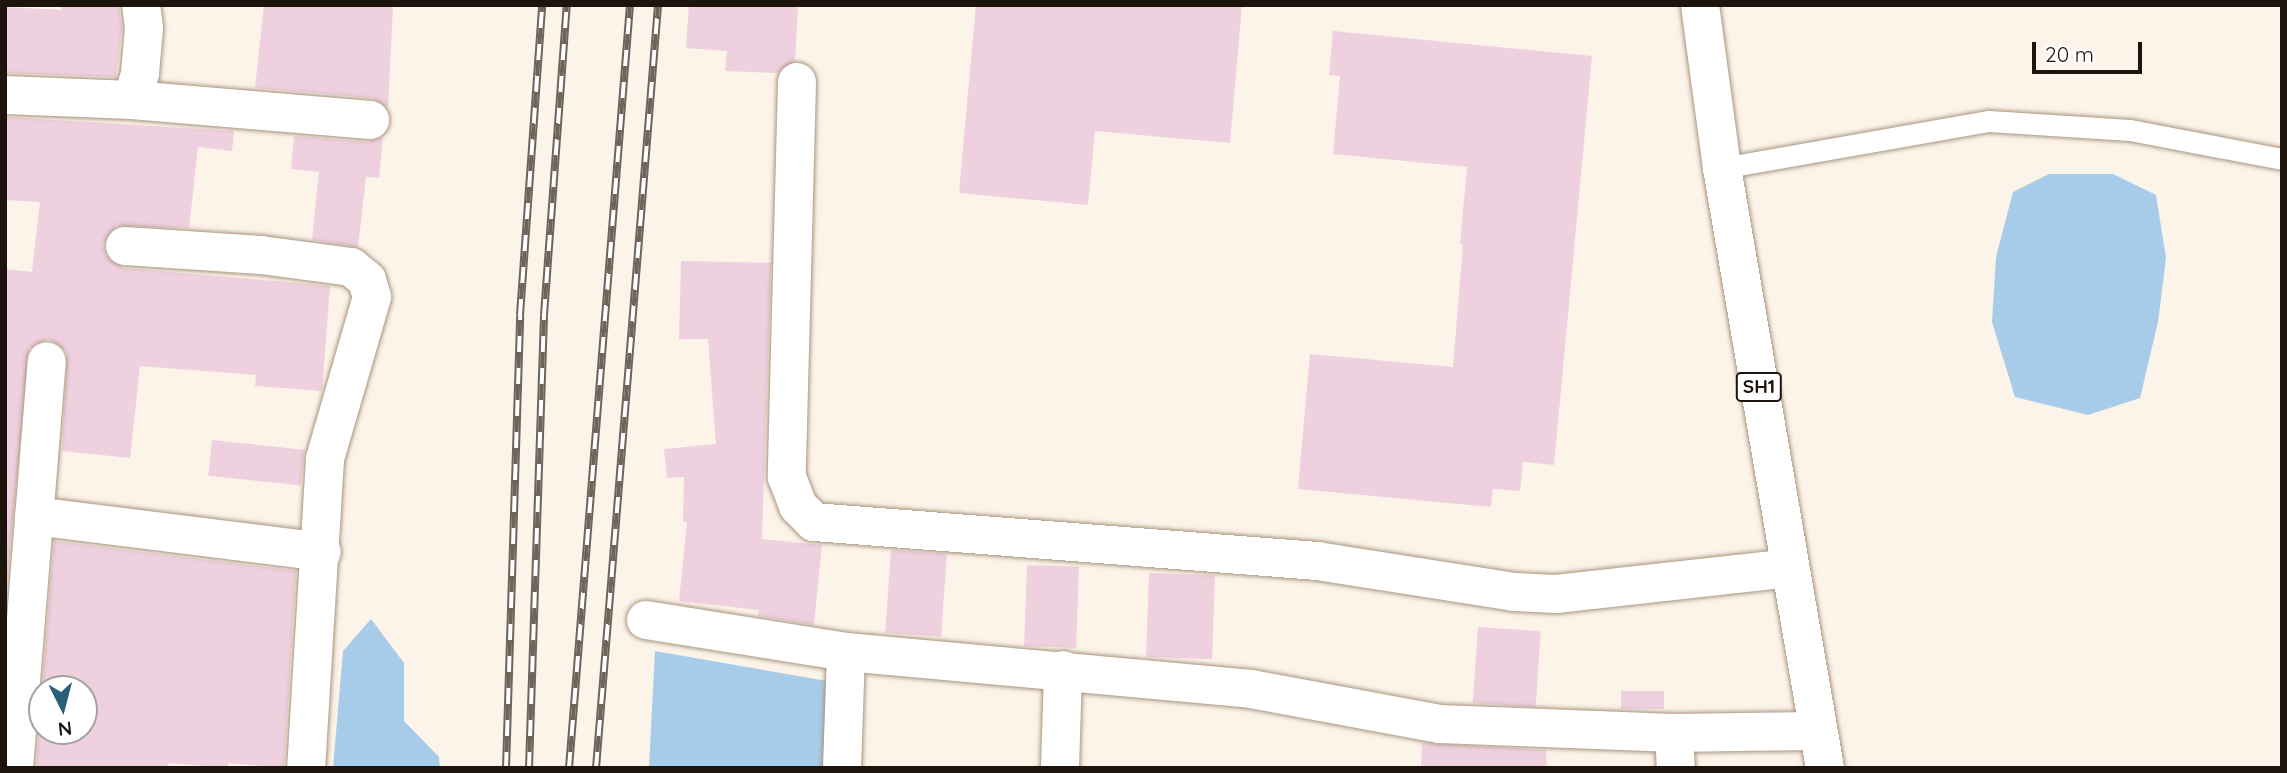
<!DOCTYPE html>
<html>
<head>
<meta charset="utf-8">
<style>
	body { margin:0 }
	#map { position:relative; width:2287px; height:773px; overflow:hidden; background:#fcf3e9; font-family:Quicksand,sans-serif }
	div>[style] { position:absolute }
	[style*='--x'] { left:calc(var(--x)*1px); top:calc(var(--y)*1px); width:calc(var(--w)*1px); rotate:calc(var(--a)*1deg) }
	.water>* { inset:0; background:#a7ccea }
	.building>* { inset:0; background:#eed0df; transform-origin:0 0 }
	.roads { filter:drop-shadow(0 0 2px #a8947e) drop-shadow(0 0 2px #a8947e) }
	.service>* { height:21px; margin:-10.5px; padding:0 10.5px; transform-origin:10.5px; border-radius:10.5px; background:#fff }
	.minor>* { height:38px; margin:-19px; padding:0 19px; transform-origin:19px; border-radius:19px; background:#fff }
	.primary>* { height:38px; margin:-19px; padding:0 19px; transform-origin:19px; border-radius:19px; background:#fff }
	.rail>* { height:8px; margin-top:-4px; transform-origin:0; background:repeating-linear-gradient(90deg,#fff 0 16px,#6d645c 0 32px); box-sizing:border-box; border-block:2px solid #6d645c }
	span { translate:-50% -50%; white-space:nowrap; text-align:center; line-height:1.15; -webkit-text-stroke:6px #fff; paint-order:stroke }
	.shield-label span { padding:2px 5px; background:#fff; border:2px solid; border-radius:5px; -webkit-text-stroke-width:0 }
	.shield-label { font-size:19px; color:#1d150d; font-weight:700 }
	.frame { position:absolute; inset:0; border:7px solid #1d150d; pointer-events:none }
	.north { position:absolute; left:28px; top:675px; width:70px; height:70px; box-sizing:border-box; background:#fff; border:2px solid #a5a19e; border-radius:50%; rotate:174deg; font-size:19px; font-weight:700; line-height:28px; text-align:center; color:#1d150d }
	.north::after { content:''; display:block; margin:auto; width:24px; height:32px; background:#295e7a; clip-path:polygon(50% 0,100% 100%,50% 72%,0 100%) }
	.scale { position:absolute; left:2032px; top:42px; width:110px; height:32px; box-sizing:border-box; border:4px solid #1d150d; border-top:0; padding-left:9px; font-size:21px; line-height:24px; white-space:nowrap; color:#1d150d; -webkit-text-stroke:5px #fff; paint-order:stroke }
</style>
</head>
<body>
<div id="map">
	<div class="water">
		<div style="clip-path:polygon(2049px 174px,2113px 174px,2156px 195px,2166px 258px,2158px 322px,2140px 398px,2088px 415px,2015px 397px,1992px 322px,1996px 257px,2013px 192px)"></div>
		<div style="clip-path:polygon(371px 619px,404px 663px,404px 721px,439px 757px,440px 768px,333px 768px,343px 651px)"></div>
		<div style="clip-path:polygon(655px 651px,833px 682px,829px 768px,649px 768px)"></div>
	</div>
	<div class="building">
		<div style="clip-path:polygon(61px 5px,119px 7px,122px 28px,116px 77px,5px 73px,5px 7px,61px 10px)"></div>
		<div style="clip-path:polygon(264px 5px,393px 5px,388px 108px,372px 98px,255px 88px)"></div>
		<div style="clip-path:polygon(689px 5px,798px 5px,795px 61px,777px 73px,725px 71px,727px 51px,686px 48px)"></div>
		<div style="clip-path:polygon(976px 5px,1242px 5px,1230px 143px,1095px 131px,1088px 205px,959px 193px)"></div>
		<div style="clip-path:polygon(1333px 31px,1592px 56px,1554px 465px,1523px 462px,1520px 491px,1493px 489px,1491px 507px,1298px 489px,1310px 354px,1453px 367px,1463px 245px,1460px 244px,1467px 167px,1333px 154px,1340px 76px,1329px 75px)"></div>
		<div style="clip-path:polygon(5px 117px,234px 131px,232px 151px,198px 147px,189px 228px,116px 226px,103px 244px,106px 256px,124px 268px,330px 286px,322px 391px,255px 386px,256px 375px,140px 366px,130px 458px,62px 451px,67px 352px,49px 339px,29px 348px,5px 605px,5px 269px,32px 272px,40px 202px,5px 200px)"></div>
		<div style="clip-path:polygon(294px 136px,368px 142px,383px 137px,379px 178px,366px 177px,358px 247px,312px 240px,319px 172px,291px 169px)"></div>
		<div style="clip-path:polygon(681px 261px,771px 263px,762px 539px,822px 545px,814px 625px,758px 616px,759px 610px,679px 601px,687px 522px,683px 522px,684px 477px,667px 478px,664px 449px,716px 444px,708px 339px,679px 339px)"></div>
		<div style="left:212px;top:440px;width:93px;height:36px;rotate:6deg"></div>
		<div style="clip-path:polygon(54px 541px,296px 571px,284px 768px,228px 763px,228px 768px,168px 763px,168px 768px,36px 768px,42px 693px,42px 731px,84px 731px,84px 689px,42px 689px)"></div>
		<div style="left:891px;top:550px;width:56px;height:83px;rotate:4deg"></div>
		<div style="left:1027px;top:565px;width:52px;height:81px;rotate:2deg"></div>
		<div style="left:1149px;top:573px;width:66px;height:84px;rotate:2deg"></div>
		<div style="left:1478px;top:627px;width:63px;height:76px;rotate:4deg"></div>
		<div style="left:1621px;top:691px;width:43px;height:18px"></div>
		<div style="clip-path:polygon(1422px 743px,1546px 750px,1547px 768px,1421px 768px)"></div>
	</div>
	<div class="roads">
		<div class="service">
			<div style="--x:1722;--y:168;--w:271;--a:-10"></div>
			<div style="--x:1989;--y:121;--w:141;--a:3.7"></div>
			<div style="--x:2130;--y:130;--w:155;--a:10.8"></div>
		</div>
		<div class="minor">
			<div style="--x:797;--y:82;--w:395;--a:91.5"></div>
			<div style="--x:787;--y:477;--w:31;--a:69"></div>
			<div style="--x:798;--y:506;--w:23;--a:45"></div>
			<div style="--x:814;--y:522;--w:505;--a:4.43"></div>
			<div style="--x:1317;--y:561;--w:200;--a:8.9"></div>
			<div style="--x:1515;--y:592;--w:41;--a:2.8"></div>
			<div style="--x:1556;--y:594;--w:235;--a:-6.3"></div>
			<div style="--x:5;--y:95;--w:127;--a:2.3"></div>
			<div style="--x:132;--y:100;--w:239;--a:4.8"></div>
			<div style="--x:132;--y:100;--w:28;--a:-73"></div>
			<div style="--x:140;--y:73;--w:45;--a:-84.9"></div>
			<div style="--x:144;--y:28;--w:23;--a:-97"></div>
			<div style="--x:125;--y:246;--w:136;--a:3.8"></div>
			<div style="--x:261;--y:255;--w:91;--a:7.6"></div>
			<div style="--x:351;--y:267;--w:21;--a:39"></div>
			<div style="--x:367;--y:280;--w:18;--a:74"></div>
			<div style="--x:372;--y:297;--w:169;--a:106.2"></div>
			<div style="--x:325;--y:459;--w:310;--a:93.5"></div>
			<div style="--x:34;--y:516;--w:290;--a:7.1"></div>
			<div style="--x:646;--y:620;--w:203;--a:9.1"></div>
			<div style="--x:846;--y:652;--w:407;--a:5.2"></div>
			<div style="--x:1251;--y:689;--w:192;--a:10.5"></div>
			<div style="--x:1440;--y:724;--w:234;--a:2.2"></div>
			<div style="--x:1674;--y:733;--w:144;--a:-0.8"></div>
			<div style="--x:1674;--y:733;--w:35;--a:87"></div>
			<div style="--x:14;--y:768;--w:408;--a:-85.4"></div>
			<div style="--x:842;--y:768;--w:116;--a:-88"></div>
			<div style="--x:1060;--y:768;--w:98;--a:-88.2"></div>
		</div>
		<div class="primary">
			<div style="--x:1700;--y:5;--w:164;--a:82.3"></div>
			<div style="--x:1722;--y:168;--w:609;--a:80.26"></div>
		</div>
	</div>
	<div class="rail">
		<div style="--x:506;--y:768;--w:453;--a:-88.2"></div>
		<div style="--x:520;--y:315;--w:311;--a:-85.9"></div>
		<div style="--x:529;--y:768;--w:453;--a:-88.1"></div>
		<div style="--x:544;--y:315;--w:311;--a:-85.8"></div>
		<div style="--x:569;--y:768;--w:765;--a:-85.43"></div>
		<div style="--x:596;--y:768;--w:766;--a:-85.35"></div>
	</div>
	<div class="shield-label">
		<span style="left:1759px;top:387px">SH1</span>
	</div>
	<div class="frame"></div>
	<div class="north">N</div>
	<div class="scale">20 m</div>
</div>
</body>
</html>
